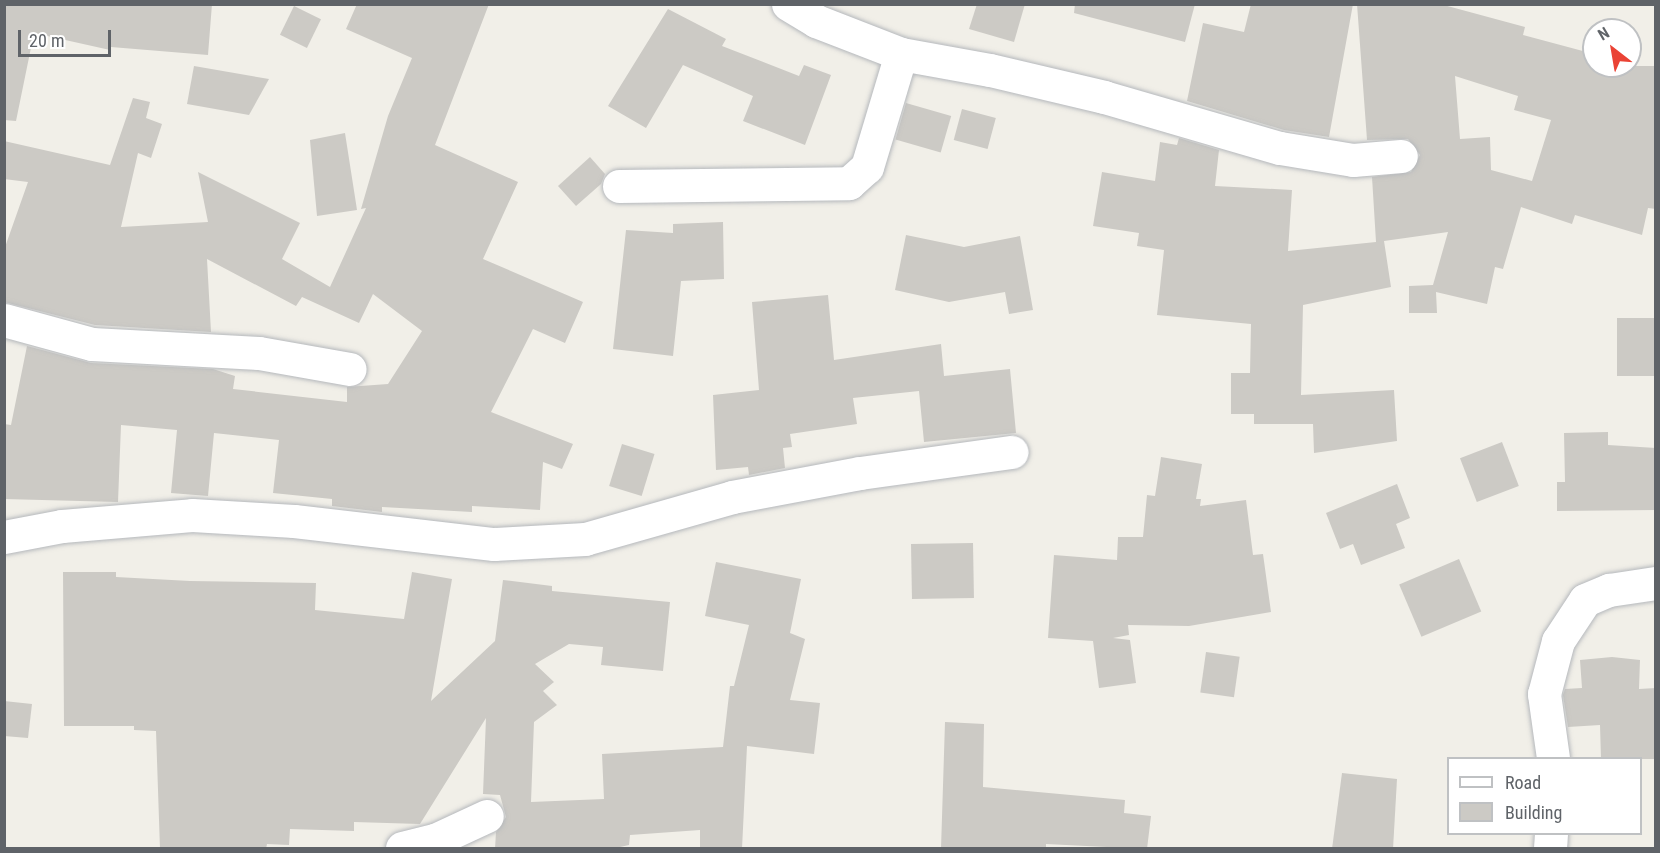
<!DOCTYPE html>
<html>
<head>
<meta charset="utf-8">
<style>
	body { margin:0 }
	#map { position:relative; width:1660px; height:853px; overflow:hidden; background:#f1efe8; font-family:"Roboto Condensed",sans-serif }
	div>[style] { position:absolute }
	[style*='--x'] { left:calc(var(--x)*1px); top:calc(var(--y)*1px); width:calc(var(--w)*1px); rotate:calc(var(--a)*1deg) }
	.building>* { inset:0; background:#cccac5; transform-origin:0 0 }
	.roads { filter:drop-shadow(0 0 2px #b5b8bc) drop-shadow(0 0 2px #b5b8bc) }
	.street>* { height:33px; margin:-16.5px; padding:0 16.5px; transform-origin:16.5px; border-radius:16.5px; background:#fff }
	span { translate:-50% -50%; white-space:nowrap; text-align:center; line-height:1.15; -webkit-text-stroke:6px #fff; paint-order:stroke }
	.frame { position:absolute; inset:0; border:6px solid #5f6368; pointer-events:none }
	.legend { position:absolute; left:1447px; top:757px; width:195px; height:78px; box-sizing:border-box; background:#fff; border:2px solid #bfc1c3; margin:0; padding:8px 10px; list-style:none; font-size:18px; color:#5f6368 }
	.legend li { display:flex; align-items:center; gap:12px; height:30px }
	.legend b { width:30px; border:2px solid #bfc1c3 }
	.north { position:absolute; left:1582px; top:18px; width:60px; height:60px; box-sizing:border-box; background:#fff; border:2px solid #bfc1c3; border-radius:50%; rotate:329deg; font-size:16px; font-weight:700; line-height:24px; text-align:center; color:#5f6368 }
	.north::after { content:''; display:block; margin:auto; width:21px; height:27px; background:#ea4335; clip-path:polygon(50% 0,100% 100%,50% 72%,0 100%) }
	.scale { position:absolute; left:18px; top:30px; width:93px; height:27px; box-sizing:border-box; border:3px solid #5f6368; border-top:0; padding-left:8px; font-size:18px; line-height:21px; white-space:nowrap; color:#5f6368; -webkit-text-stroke:4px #fff; paint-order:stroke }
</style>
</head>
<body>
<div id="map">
	<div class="building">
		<div style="clip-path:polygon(4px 4px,212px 4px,208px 55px,111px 47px,110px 50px,34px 33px,16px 121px,4px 120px)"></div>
		<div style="clip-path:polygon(357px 4px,489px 4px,435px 145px,518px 182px,483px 259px,583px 302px,565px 343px,533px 329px,491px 412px,573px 444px,562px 469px,543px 462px,540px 510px,472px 506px,472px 512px,382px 507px,382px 512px,332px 506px,332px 499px,273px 493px,279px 440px,214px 433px,208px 496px,171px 493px,177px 430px,121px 425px,118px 502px,4px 499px,4px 424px,11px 425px,27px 346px,91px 363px,213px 369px,235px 376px,233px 389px,347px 402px,347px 387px,388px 384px,422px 331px,373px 294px,359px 323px,302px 297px,296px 306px,207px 259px,211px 332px,95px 325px,4px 302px,4px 250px,28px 182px,4px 179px,4px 141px,110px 165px,133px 98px,150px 102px,146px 118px,162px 124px,151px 158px,138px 153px,121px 227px,208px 222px,198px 172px,300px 223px,282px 259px,330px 287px,366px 208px,361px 209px,388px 116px,412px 58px,346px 29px)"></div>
		<div style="clip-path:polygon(977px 4px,1025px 4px,1014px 42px,969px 29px)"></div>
		<div style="clip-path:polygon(1075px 4px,1195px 4px,1185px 42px,1074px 13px)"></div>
		<div style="clip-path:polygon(1251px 4px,1353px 4px,1329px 137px,1284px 130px,1187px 101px,1203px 23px,1244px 32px)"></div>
		<div style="clip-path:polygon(evenodd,1357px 4px,1440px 4px,1525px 27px,1523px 35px,1594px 54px,1594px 66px,1656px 66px,1656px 209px,1648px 208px,1642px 235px,1575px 215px,1572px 224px,1521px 207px,1503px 269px,1495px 267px,1487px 304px,1436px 292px,1437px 313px,1409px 313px,1409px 286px,1433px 285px,1448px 232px,1384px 241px,1391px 287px,1303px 305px,1301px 395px,1394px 390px,1397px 441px,1314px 453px,1313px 424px,1254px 424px,1254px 414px,1231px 414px,1231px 373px,1250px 373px,1251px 324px,1157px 315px,1164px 250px,1137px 246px,1139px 233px,1093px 226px,1102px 172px,1155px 181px,1160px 142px,1177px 145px,1179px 138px,1219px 150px,1215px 186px,1292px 190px,1288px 251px,1376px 242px,1372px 177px,1411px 172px,1420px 155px,1408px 139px,1367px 140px,1357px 4px,1455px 76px,1518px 96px,1514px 110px,1551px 120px,1532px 181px,1491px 170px,1490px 137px,1460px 139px,1455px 76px)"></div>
		<div style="left:294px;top:6px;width:30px;height:32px;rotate:26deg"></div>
		<div style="clip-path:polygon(668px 9px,726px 39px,722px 46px,799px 76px,804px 65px,831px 75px,805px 145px,743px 121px,753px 96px,683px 65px,646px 128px,608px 106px)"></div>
		<div style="clip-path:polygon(194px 66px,269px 79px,249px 115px,187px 104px)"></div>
		<div style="left:906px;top:103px;width:47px;height:38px;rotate:16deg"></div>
		<div style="left:962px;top:109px;width:35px;height:32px;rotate:15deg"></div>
		<div style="clip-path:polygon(345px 133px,357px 210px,317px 216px,310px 140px)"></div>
		<div style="clip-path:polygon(590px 157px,605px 174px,601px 184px,576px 206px,558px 186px)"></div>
		<div style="clip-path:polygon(723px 222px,724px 279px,681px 281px,673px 356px,613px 349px,626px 230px,673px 233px,673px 224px)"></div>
		<div style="clip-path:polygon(906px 235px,964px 247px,1020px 236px,1033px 310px,1009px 314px,1005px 292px,949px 302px,895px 290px)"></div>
		<div style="clip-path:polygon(828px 295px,834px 360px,941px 344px,944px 376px,1010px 369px,1016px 433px,924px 442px,919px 391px,853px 398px,857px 424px,790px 434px,792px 447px,783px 448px,785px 468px,749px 475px,748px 467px,716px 470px,713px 395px,759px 390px,752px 302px)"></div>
		<div style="left:1656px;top:318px;width:58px;height:39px;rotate:90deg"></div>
		<div style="clip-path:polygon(1608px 432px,1608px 445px,1656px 448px,1656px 510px,1557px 511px,1557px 482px,1565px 482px,1564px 433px)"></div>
		<div style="left:1502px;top:442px;width:47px;height:45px;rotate:69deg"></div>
		<div style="left:622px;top:444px;width:34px;height:44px;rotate:17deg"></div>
		<div style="clip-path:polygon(1161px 457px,1202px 464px,1196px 499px,1201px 499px,1200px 506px,1246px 500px,1253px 555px,1263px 554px,1271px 612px,1189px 626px,1128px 625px,1129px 635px,1113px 638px,1130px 640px,1136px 683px,1099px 688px,1093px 641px,1048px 638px,1054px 555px,1117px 560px,1118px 537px,1143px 537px,1147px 495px,1155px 496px)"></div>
		<div style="clip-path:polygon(1397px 484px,1410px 518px,1396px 524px,1405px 548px,1361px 565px,1353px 544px,1340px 549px,1326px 513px)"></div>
		<div style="left:973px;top:543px;width:55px;height:62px;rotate:89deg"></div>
		<div style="left:1459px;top:559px;width:57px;height:65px;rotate:67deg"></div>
		<div style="clip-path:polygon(716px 562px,801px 579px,790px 633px,805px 639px,790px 700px,820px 703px,814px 754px,747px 746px,742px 849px,700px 849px,700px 830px,630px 835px,629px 845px,611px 849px,495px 849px,496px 832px,506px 817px,500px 795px,483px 794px,486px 718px,420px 824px,354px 822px,354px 831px,290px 829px,289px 845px,267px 844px,266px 849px,160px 849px,156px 731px,134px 730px,134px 726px,64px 726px,63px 572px,116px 572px,116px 577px,190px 581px,316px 583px,315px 610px,404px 619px,412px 572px,452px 579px,431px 701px,495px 641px,503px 580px,552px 586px,552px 591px,670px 602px,663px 671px,601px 665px,603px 647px,569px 644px,535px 664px,554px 682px,543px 691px,557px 705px,534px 722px,531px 802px,604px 799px,602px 754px,723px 747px,730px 686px,734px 686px,749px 625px,705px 616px)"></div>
		<div style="left:1206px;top:652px;width:34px;height:41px;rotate:8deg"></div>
		<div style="clip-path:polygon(1612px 657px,1640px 660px,1639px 689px,1656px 688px,1656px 759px,1601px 759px,1600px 725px,1568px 727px,1563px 695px,1565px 689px,1582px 688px,1580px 660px)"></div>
		<div style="clip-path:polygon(4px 701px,32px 704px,28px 738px,4px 736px)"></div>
		<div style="clip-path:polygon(945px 722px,984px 724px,983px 787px,1125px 800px,1124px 813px,1151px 816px,1147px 849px,1046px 844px,1046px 849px,941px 849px)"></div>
		<div style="clip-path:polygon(1342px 773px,1397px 779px,1393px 849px,1332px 849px)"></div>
	</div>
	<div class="roads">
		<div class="street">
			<div style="--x:788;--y:4;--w:33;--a:31"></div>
			<div style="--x:816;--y:21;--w:91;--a:21.2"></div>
			<div style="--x:901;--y:54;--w:90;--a:10.2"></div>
			<div style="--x:990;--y:70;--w:117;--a:13.3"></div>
			<div style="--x:1104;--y:97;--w:183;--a:16.2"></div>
			<div style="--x:1280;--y:148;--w:74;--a:9.3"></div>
			<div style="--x:1353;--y:160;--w:48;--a:-4.8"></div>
			<div style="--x:619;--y:186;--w:230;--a:-0.7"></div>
			<div style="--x:849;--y:183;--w:24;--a:-42"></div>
			<div style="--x:867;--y:167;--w:118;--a:-73.3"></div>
			<div style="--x:4;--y:320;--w:91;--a:15.3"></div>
			<div style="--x:92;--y:344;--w:167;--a:3.1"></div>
			<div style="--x:259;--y:353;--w:92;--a:10"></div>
			<div style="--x:4;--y:537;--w:59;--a:-10.7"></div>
			<div style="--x:62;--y:526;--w:130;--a:-4.8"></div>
			<div style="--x:192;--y:515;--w:102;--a:3.4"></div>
			<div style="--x:294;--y:521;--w:201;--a:6.6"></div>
			<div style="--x:494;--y:544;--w:91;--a:-3.1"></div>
			<div style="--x:585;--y:539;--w:153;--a:-15.9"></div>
			<div style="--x:732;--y:497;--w:130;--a:-10.6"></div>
			<div style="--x:860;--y:473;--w:153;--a:-7.9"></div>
			<div style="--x:1553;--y:758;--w:65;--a:-98"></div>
			<div style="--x:1544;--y:694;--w:55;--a:-75.2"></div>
			<div style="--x:1558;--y:641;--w:49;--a:-56.6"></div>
			<div style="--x:1585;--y:600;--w:26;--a:-23"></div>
			<div style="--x:1609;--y:590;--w:48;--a:-8.5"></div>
			<div style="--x:402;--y:848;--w:34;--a:-14"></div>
			<div style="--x:435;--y:840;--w:57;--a:-24.8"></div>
			<div style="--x:1550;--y:848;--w:14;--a:-86"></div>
		</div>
	</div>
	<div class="frame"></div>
	<ul class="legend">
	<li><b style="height:8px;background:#fff"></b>Road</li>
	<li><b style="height:16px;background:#cccac5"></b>Building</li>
	</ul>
	<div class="north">N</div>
	<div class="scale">20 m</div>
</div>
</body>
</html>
